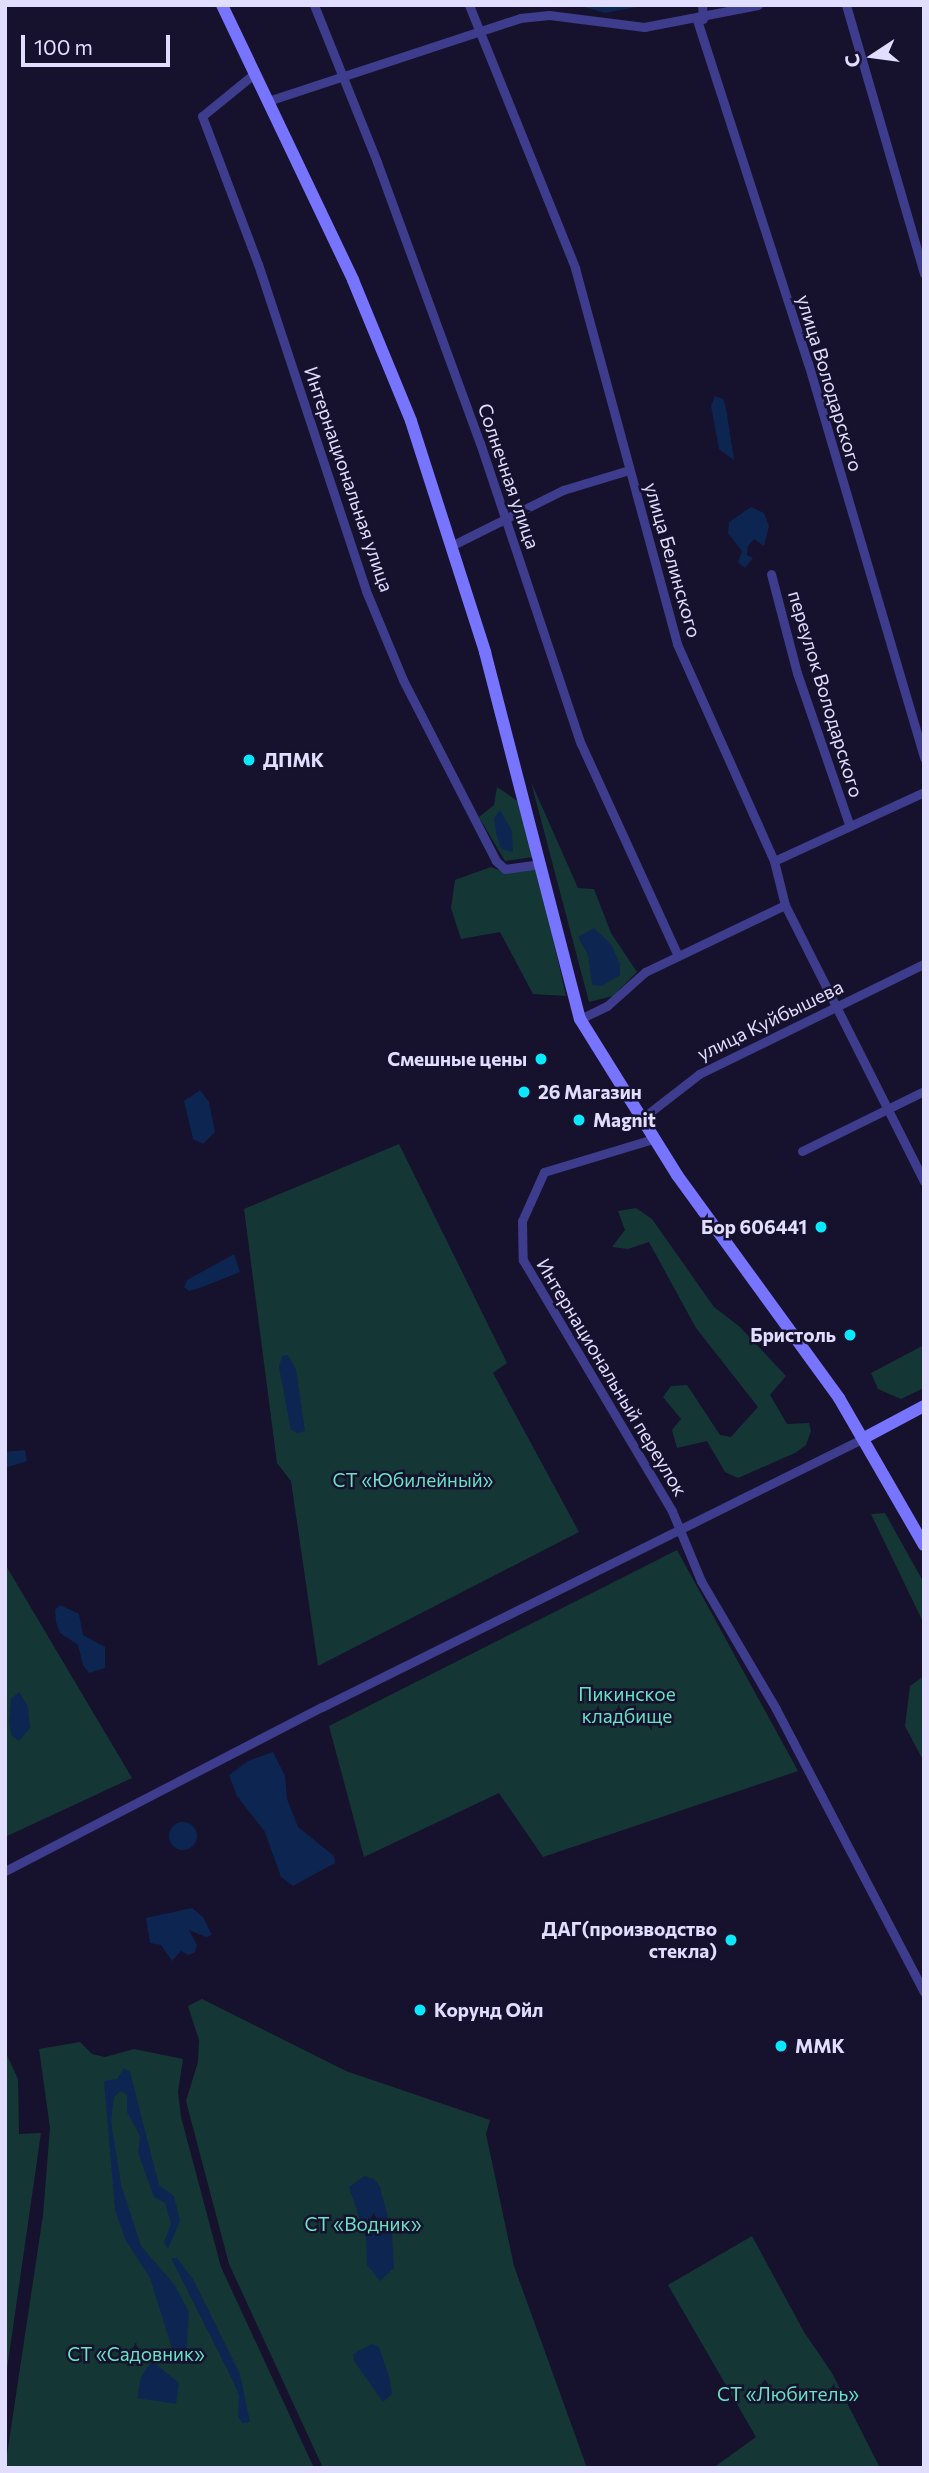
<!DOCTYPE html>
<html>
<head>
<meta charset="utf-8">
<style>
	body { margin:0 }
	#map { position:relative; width:929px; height:2473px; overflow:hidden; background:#16112d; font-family:Commissioner,sans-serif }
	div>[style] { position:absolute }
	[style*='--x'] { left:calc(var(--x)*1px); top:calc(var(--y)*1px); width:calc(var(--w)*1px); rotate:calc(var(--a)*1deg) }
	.green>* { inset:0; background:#143735 }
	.water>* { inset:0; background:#0c2651 }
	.round { border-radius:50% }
	.minor>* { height:9px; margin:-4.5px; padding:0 4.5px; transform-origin:4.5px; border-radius:4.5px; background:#3e3c8c }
	.secondary>* { height:12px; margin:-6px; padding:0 6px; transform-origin:6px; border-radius:6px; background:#7774ff }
	.dots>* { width:19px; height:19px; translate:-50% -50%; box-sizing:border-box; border:4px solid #16112d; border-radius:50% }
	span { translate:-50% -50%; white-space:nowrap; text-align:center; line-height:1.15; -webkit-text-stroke:5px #16112d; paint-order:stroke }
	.street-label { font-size:19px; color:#e1ddff }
	.poi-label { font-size:19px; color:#e1ddff; font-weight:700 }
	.left { translate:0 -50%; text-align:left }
	.right { translate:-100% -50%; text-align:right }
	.park-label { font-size:19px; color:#65e3c3 }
	.frame { position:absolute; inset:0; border:7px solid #e1ddff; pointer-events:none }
	.north { position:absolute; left:838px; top:21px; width:70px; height:70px; -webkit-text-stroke:5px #16112d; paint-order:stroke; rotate:257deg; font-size:19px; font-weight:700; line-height:28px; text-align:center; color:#e1ddff }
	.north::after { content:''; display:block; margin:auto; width:24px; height:32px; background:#e1ddff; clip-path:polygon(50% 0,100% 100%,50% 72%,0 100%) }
	.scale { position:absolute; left:21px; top:35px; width:149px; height:32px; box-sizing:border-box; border:4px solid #e1ddff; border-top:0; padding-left:9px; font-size:21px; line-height:24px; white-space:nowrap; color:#e1ddff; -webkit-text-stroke:5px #16112d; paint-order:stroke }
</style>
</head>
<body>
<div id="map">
	<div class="green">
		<div style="clip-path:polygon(531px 782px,578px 888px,594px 889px,611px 933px,637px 972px,613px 996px,589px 1002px)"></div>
		<div style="clip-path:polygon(497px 787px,519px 802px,534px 857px,505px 861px,479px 817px,494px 805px)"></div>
		<div style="clip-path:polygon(491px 867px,504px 872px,537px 868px,566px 996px,533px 994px,500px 932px,461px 939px,451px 908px,455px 880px)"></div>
		<div style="clip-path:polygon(399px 1144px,507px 1363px,493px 1373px,579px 1532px,318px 1666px,291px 1481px,277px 1463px,244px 1209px)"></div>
		<div style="clip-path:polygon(636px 1208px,652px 1219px,714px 1307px,740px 1327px,786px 1376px,770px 1395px,787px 1424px,809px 1423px,811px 1431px,806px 1445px,795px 1453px,738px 1478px,725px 1472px,707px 1441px,677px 1448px,672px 1430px,681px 1419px,663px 1397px,671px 1386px,687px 1385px,720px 1435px,731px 1437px,758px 1407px,696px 1328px,649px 1242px,628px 1249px,612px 1247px,625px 1230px,618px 1211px)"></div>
		<div style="clip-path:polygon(924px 1345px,924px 1388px,901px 1399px,878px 1389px,871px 1373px)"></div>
		<div style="clip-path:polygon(885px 1513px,924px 1583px,924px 1624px,871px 1514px)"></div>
		<div style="clip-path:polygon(677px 1550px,798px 1771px,543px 1857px,499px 1793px,364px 1857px,329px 1726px)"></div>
		<div style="clip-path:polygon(5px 1564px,132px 1778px,5px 1837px)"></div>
		<div style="clip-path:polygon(924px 1676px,924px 1762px,905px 1726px,910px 1686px)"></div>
		<div style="clip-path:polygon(202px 1999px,346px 2071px,490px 2120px,486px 2134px,514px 2266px,587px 2468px,323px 2468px,229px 2264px,186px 2101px,198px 2062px,199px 2040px,188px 2006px)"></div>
		<div style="clip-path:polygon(80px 2042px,92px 2054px,105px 2057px,134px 2049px,183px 2059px,178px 2092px,181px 2117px,221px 2267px,314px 2468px,5px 2468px,43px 2215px,50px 2128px,39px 2049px)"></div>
		<div style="clip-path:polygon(5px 2051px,18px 2079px,19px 2134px,41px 2133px,5px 2383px)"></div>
		<div style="clip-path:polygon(752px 2236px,804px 2332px,832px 2373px,880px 2468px,713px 2468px,756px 2437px,668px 2285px)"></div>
	</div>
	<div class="water">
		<div style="clip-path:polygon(578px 5px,648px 5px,605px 13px)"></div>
		<div style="clip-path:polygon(715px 396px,723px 399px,726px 408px,734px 460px,719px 449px,711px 406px)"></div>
		<div style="clip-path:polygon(751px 507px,764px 513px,769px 526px,764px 546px,754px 539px,748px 546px,747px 555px,753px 558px,745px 568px,738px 562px,742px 551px,728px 533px,729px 522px)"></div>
		<div style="clip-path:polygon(500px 810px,512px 831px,513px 852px,501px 849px,496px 833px,494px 818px)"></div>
		<div style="clip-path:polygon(594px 928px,611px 944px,620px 964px,620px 975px,602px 986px,592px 985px,588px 955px,578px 937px)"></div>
		<div style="clip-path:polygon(200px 1090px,209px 1102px,215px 1132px,203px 1144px,193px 1139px,184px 1101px)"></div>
		<div style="clip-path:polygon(234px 1254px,240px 1272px,200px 1288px,189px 1291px,184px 1287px,187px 1280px)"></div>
		<div style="clip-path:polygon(288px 1355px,296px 1369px,305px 1431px,298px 1433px,291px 1430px,279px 1367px,282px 1356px)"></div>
		<div style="clip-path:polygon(25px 1450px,27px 1461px,5px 1468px,5px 1452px)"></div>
		<div style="clip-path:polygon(60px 1605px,79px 1614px,83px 1635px,105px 1647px,105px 1668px,89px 1673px,83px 1665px,78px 1645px,60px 1633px,56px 1622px,55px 1610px)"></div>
		<div style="clip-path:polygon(19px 1692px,28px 1706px,30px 1728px,19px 1741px,11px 1735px,9px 1722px,11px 1699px)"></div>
		<div style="clip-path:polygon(273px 1752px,285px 1776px,287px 1799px,298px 1827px,334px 1856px,335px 1863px,293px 1886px,281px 1877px,265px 1832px,237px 1796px,229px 1775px,248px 1761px)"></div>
		<div class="round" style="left:169px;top:1822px;width:28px;height:28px"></div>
		<div style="clip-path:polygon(192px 1908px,203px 1917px,212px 1935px,206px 1937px,189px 1930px,197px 1945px,195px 1952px,189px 1955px,181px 1951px,172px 1961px,161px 1945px,150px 1943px,146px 1918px)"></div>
		<div style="clip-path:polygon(124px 2068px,130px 2072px,159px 2185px,174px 2196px,180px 2221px,168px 2249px,164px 2242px,171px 2224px,165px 2203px,154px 2197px,138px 2153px,140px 2136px,127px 2112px,127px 2095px,121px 2091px,114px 2097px,111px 2121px,121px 2184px,141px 2246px,174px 2284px,189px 2312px,186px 2356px,178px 2358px,173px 2352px,150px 2278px,126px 2241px,115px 2210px,104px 2081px,117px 2079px)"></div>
		<div style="clip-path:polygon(364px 2176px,374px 2179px,380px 2187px,392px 2233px,394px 2268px,380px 2281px,367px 2265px,366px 2238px,349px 2187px)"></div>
		<div style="clip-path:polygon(171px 2258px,177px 2258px,193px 2279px,240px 2374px,250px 2422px,242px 2423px,238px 2416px,239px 2395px,231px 2377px)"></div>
		<div style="clip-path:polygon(372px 2344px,379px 2347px,389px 2376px,392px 2394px,383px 2402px,354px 2361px,353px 2354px)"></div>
		<div style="clip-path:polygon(152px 2361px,179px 2383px,176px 2404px,137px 2398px,141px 2377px)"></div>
	</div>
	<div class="minor">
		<div style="--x:314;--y:5;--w:169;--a:68.1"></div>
		<div style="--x:377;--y:162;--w:299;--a:69.9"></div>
		<div style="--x:480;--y:443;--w:317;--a:71.5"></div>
		<div style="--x:581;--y:744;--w:233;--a:65.4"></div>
		<div style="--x:469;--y:5;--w:284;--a:68"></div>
		<div style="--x:575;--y:268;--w:390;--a:74.8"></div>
		<div style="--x:677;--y:644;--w:238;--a:65.9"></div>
		<div style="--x:774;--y:861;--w:45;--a:76"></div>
		<div style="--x:785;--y:905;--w:309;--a:63.3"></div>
		<div style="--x:702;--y:5;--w:14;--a:86"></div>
		<div style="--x:846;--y:5;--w:280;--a:73.8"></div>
		<div style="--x:697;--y:20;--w:361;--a:72.1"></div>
		<div style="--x:808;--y:363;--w:412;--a:73.6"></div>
		<div style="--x:255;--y:73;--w:68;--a:140.9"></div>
		<div style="--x:202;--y:116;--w:158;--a:69.3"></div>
		<div style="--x:258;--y:264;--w:344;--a:71.7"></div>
		<div style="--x:366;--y:591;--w:96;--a:67.4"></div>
		<div style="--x:403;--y:680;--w:203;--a:62.8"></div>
		<div style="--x:496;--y:861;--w:12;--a:42"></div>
		<div style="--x:505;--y:869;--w:34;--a:-8"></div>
		<div style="--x:268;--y:101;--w:265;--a:-18.2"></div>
		<div style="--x:520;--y:18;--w:29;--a:-6"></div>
		<div style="--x:549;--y:15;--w:96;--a:7.2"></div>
		<div style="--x:644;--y:27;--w:116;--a:-10.9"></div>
		<div style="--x:453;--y:545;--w:123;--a:-26.6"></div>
		<div style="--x:563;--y:490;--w:69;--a:-16.9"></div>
		<div style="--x:771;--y:574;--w:102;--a:75.3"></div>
		<div style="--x:797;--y:673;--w:160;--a:71"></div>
		<div style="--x:774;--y:861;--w:165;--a:-24.7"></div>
		<div style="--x:580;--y:1019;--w:30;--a:-26"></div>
		<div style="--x:607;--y:1006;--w:51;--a:-41.8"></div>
		<div style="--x:645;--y:972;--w:155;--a:-25.6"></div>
		<div style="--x:640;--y:1120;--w:75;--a:-37.9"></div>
		<div style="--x:699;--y:1074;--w:250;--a:-26.1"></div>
		<div style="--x:653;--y:1139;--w:114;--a:163.2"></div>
		<div style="--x:544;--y:1172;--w:54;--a:114.2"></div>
		<div style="--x:522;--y:1221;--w:39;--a:89"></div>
		<div style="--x:523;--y:1260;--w:292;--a:59.3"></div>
		<div style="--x:672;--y:1511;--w:76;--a:67.5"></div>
		<div style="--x:701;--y:1581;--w:148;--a:59.6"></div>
		<div style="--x:776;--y:1709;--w:319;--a:62.4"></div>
		<div style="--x:802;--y:1151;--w:136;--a:-26.2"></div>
		<div style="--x:5;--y:1871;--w:357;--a:-27.4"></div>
		<div style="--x:322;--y:1707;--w:605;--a:-26.4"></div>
	</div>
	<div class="secondary">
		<div style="--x:222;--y:5;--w:305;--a:64.5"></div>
		<div style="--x:353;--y:280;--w:152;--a:67.6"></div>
		<div style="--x:411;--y:421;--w:243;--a:72.2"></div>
		<div style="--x:485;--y:652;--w:379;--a:75.5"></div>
		<div style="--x:580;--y:1019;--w:184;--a:58.1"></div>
		<div style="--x:677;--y:1175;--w:276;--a:54"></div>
		<div style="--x:839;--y:1398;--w:170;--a:60"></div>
		<div style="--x:864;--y:1438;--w:68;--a:-28.1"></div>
	</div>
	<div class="dots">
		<div style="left:249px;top:760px;background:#09e8ff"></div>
		<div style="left:541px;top:1059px;background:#09e8ff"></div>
		<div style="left:524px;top:1092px;background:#09e8ff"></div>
		<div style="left:579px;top:1120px;background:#09e8ff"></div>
		<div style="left:821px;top:1227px;background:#09e8ff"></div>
		<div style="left:850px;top:1335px;background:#09e8ff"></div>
		<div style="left:731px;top:1940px;background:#09e8ff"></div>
		<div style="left:420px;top:2010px;background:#09e8ff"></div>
		<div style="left:781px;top:2046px;background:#09e8ff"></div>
	</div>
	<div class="street-label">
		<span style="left:830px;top:383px;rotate:73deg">улица Володарского</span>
		<span style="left:509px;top:476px;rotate:71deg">Солнечная улица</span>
		<span style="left:349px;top:479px;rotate:71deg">Интернациональная улица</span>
		<span style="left:673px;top:560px;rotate:74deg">улица Белинского</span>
		<span style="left:826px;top:694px;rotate:73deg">переулок Володарского</span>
		<span style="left:770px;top:1020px;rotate:-26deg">улица Куйбышева</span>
		<span style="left:612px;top:1377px;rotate:59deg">Интернациональный переулок</span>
	</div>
	<div class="poi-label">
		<span class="left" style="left:263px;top:760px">ДПМК</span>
		<span class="right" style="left:527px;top:1059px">Смешные цены</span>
		<span class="left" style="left:538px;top:1092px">26 Магазин</span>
		<span class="left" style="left:593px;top:1120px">Magnit</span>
		<span class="right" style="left:807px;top:1227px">Бор 606441</span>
		<span class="right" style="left:836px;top:1335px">Бристоль</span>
		<span class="right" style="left:717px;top:1940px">ДАГ(производство<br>стекла)</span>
		<span class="left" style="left:434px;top:2010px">Корунд Ойл</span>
		<span class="left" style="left:795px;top:2046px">ММК</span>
	</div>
	<div class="park-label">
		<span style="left:413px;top:1480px">СТ «Юбилейный»</span>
		<span style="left:627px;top:1705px">Пикинское<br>кладбище</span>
		<span style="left:363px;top:2224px">СТ «Водник»</span>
		<span style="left:136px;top:2354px">СТ «Садовник»</span>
		<span style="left:788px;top:2394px">СТ «Любитель»</span>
	</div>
	<div class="frame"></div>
	<div class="north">С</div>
	<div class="scale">100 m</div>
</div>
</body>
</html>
